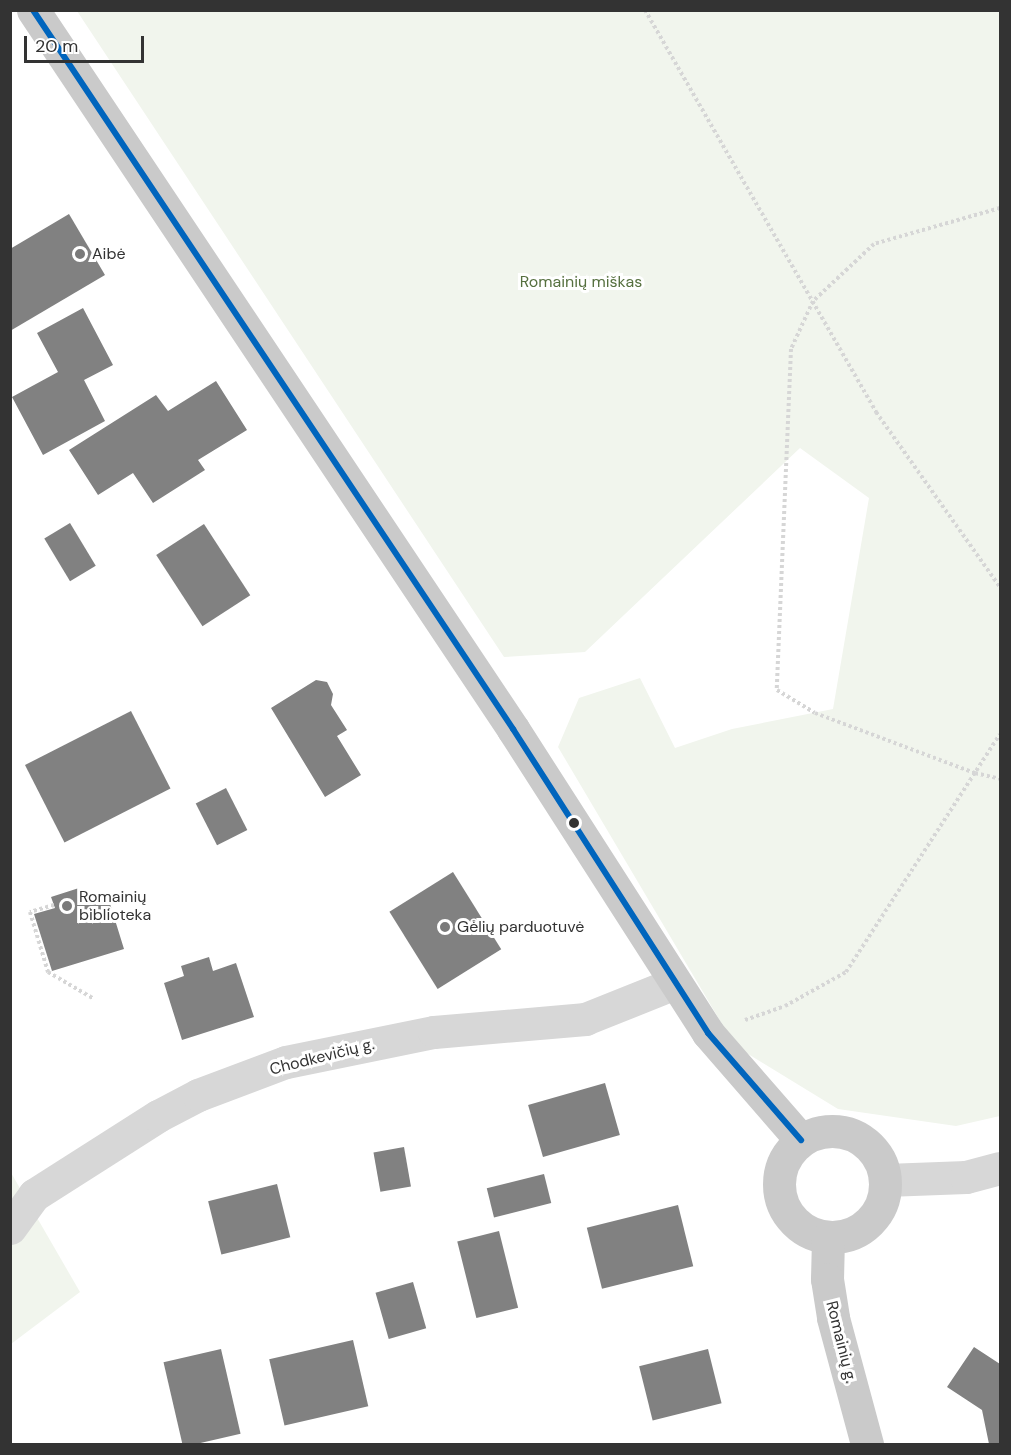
<!DOCTYPE html>
<html>
<head>
<meta charset="utf-8">
<style>
	body { margin:0 }
	#map { position:relative; width:1011px; height:1455px; overflow:hidden; background:#fff; font-family:"DM Sans",sans-serif }
	div>[style] { position:absolute }
	[style*='--x'] { left:calc(var(--x)*1px); top:calc(var(--y)*1px); width:calc(var(--w)*1px); rotate:calc(var(--a)*1deg) }
	.green>* { inset:0; background:#f1f5ed }
	.building>* { inset:0; background:#818181; transform-origin:0 0 }
	.path>* { height:4px; margin-top:-2px; transform-origin:0; background:repeating-linear-gradient(90deg,#d6d6d6 0 3px,transparent 0 6px) }
	.minor>* { height:33px; margin:-16.5px; padding:0 16.5px; transform-origin:16.5px; border-radius:16.5px; background:#d7d7d7 }
	.major>* { height:33px; margin:-16.5px; padding:0 16.5px; transform-origin:16.5px; border-radius:16.5px; background:#cacaca }
	.major>.ring { margin:-16.5px; padding:0; box-sizing:content-box; background:none; border:33px solid #cacaca; border-radius:50% }
	.bus-1>* { height:6px; margin:-3px; padding:0 3px; transform-origin:3px; border-radius:3px; background:#0065bd }
	.dots>* { width:16px; height:16px; translate:-50% -50%; box-sizing:border-box; border:3px solid #fff; border-radius:50% }
	span { translate:-50% -50%; white-space:nowrap; text-align:center; line-height:1.15; -webkit-text-stroke:6px #fff; paint-order:stroke }
	.poi-label { font-size:16px; color:#333 }
	.left { translate:0 -50%; text-align:left }
	.park-label { font-size:16px; color:#56703f }
	.street-label { font-size:16px; color:#333 }
	.frame { position:absolute; inset:0; border:12px solid #333; pointer-events:none }
	.scale { position:absolute; left:24px; top:36px; width:120px; height:27px; box-sizing:border-box; border:3px solid #333; border-top:0; padding-left:8px; font-size:18px; line-height:21px; white-space:nowrap; color:#333; -webkit-text-stroke:4px #fff; paint-order:stroke }
</style>
</head>
<body>
<div id="map">
	<div class="green">
		<div style="clip-path:polygon(77px 11px,1000px 11px,1000px 1116px,956px 1126px,838px 1109px,735px 1046px,558px 747px,579px 698px,640px 678px,675px 748px,732px 729px,833px 709px,869px 498px,800px 448px,585px 652px,504px 657px)"></div>
		<div style="clip-path:polygon(10px 1171px,80px 1292px,11px 1344px,10px 1344px)"></div>
	</div>
	<div class="building">
		<div style="clip-path:polygon(69px 214px,105px 275px,10px 331px,10px 249px)"></div>
		<div style="clip-path:polygon(83px 308px,113px 365px,84px 380px,105px 421px,43px 455px,12px 397px,58px 372px,37px 333px)"></div>
		<div style="clip-path:polygon(216px 381px,247px 430px,198px 460px,205px 470px,153px 503px,133px 473px,98px 495px,69px 450px,156px 395px,168px 411px)"></div>
		<div style="left:70px;top:523px;width:50px;height:30px;rotate:59deg"></div>
		<div style="left:204px;top:524px;width:85px;height:57px;rotate:57deg"></div>
		<div style="clip-path:polygon(316px 680px,327px 682px,333px 694px,331px 705px,347px 730px,337px 736px,361px 775px,325px 797px,271px 708px)"></div>
		<div style="left:131px;top:711px;width:87px;height:119px;rotate:63deg"></div>
		<div style="left:226px;top:788px;width:47px;height:34px;rotate:63deg"></div>
		<div style="left:453px;top:872px;width:91px;height:75px;rotate:58deg"></div>
		<div style="clip-path:polygon(79px 888px,84px 902px,107px 894px,124px 949px,52px 971px,34px 914px,55px 908px,51px 897px)"></div>
		<div style="clip-path:polygon(209px 957px,213px 971px,236px 963px,254px 1017px,182px 1040px,164px 983px,184px 976px,181px 966px)"></div>
		<div style="left:605px;top:1083px;width:54px;height:80px;rotate:74deg"></div>
		<div style="left:404px;top:1147px;width:40px;height:31px;rotate:80deg"></div>
		<div style="left:544px;top:1174px;width:30px;height:59px;rotate:76deg"></div>
		<div style="left:277px;top:1184px;width:55px;height:71px;rotate:76deg"></div>
		<div style="left:678px;top:1205px;width:63px;height:94px;rotate:76deg"></div>
		<div style="left:499px;top:1231px;width:79px;height:43px;rotate:76deg"></div>
		<div style="left:413px;top:1282px;width:48px;height:39px;rotate:74deg"></div>
		<div style="left:353px;top:1340px;width:68px;height:86px;rotate:77deg"></div>
		<div style="clip-path:polygon(974px 1347px,1000px 1364px,1000px 1444px,989px 1444px,982px 1410px,947px 1387px)"></div>
		<div style="left:221px;top:1349px;width:87px;height:59px;rotate:77deg"></div>
		<div style="left:708px;top:1349px;width:56px;height:71px;rotate:76deg"></div>
	</div>
	<div class="path">
		<div style="--x:645;--y:10;--w:464;--a:60.1"></div>
		<div style="--x:876;--y:412;--w:214;--a:54.7"></div>
		<div style="--x:1000;--y:208;--w:131;--a:164.1"></div>
		<div style="--x:874;--y:244;--w:83;--a:136.9"></div>
		<div style="--x:813;--y:301;--w:53;--a:114.6"></div>
		<div style="--x:791;--y:349;--w:341;--a:92.4"></div>
		<div style="--x:777;--y:690;--w:44;--a:31.2"></div>
		<div style="--x:815;--y:713;--w:171;--a:20.6"></div>
		<div style="--x:975;--y:773;--w:26;--a:13"></div>
		<div style="--x:54;--y:905;--w:25;--a:164"></div>
		<div style="--x:30;--y:912;--w:63;--a:73.3"></div>
		<div style="--x:48;--y:972;--w:53;--a:30.4"></div>
		<div style="--x:745;--y:1020;--w:42;--a:-19.3"></div>
		<div style="--x:785;--y:1006;--w:70;--a:-29.1"></div>
		<div style="--x:846;--y:972;--w:283;--a:-57.1"></div>
	</div>
	<div class="minor">
		<div style="--x:886;--y:1180;--w:80;--a:-2.1"></div>
		<div style="--x:966;--y:1177;--w:35;--a:-15"></div>
		<div style="--x:10;--y:1228;--w:41;--a:-54"></div>
		<div style="--x:34;--y:1195;--w:147;--a:-32.5"></div>
		<div style="--x:158;--y:1116;--w:45;--a:-27.7"></div>
		<div style="--x:198;--y:1095;--w:94;--a:-20.6"></div>
		<div style="--x:286;--y:1062;--w:151;--a:-11.5"></div>
		<div style="--x:434;--y:1032;--w:152;--a:-4.9"></div>
		<div style="--x:585;--y:1019;--w:97;--a:-21.8"></div>
	</div>
	<div class="major">
		<div style="--x:33;--y:10;--w:865;--a:56.27"></div>
		<div style="--x:513;--y:729;--w:361;--a:57.3"></div>
		<div style="--x:708;--y:1033;--w:142;--a:49"></div>
		<div class="ring" style="left:779px;top:1131px;width:73px;height:73px"></div>
		<div style="--x:828;--y:1238;--w:41;--a:91.4"></div>
		<div style="--x:827;--y:1279;--w:39;--a:81"></div>
		<div style="--x:833;--y:1318;--w:131;--a:74.9"></div>
	</div>
	<div class="bus-1">
		<div style="--x:33;--y:10;--w:865;--a:56.27"></div>
		<div style="--x:513;--y:729;--w:361;--a:57.3"></div>
		<div style="--x:708;--y:1033;--w:142;--a:49"></div>
	</div>
	<div class="dots">
		<div style="left:80px;top:254px;background:#7a7a7a"></div>
		<div style="left:574px;top:823px;background:#333"></div>
		<div style="left:67px;top:906px;background:#7a7a7a"></div>
		<div style="left:445px;top:927px;background:#7a7a7a"></div>
	</div>
	<div class="poi-label">
		<span class="left" style="left:92px;top:254px">Aibė</span>
		<span class="left" style="left:79px;top:906px">Romainių<br>biblioteka</span>
		<span class="left" style="left:457px;top:927px">Gėlių parduotuvė</span>
	</div>
	<div class="park-label">
		<span style="left:581px;top:282px">Romainių miškas</span>
	</div>
	<div class="street-label">
		<span style="left:322px;top:1057px;rotate:-14deg">Chodkevičių g.</span>
		<span style="left:841px;top:1342px;rotate:76deg">Romainių g.</span>
	</div>
	<div class="frame"></div>
	<div class="scale">20 m</div>
</div>
</body>
</html>
